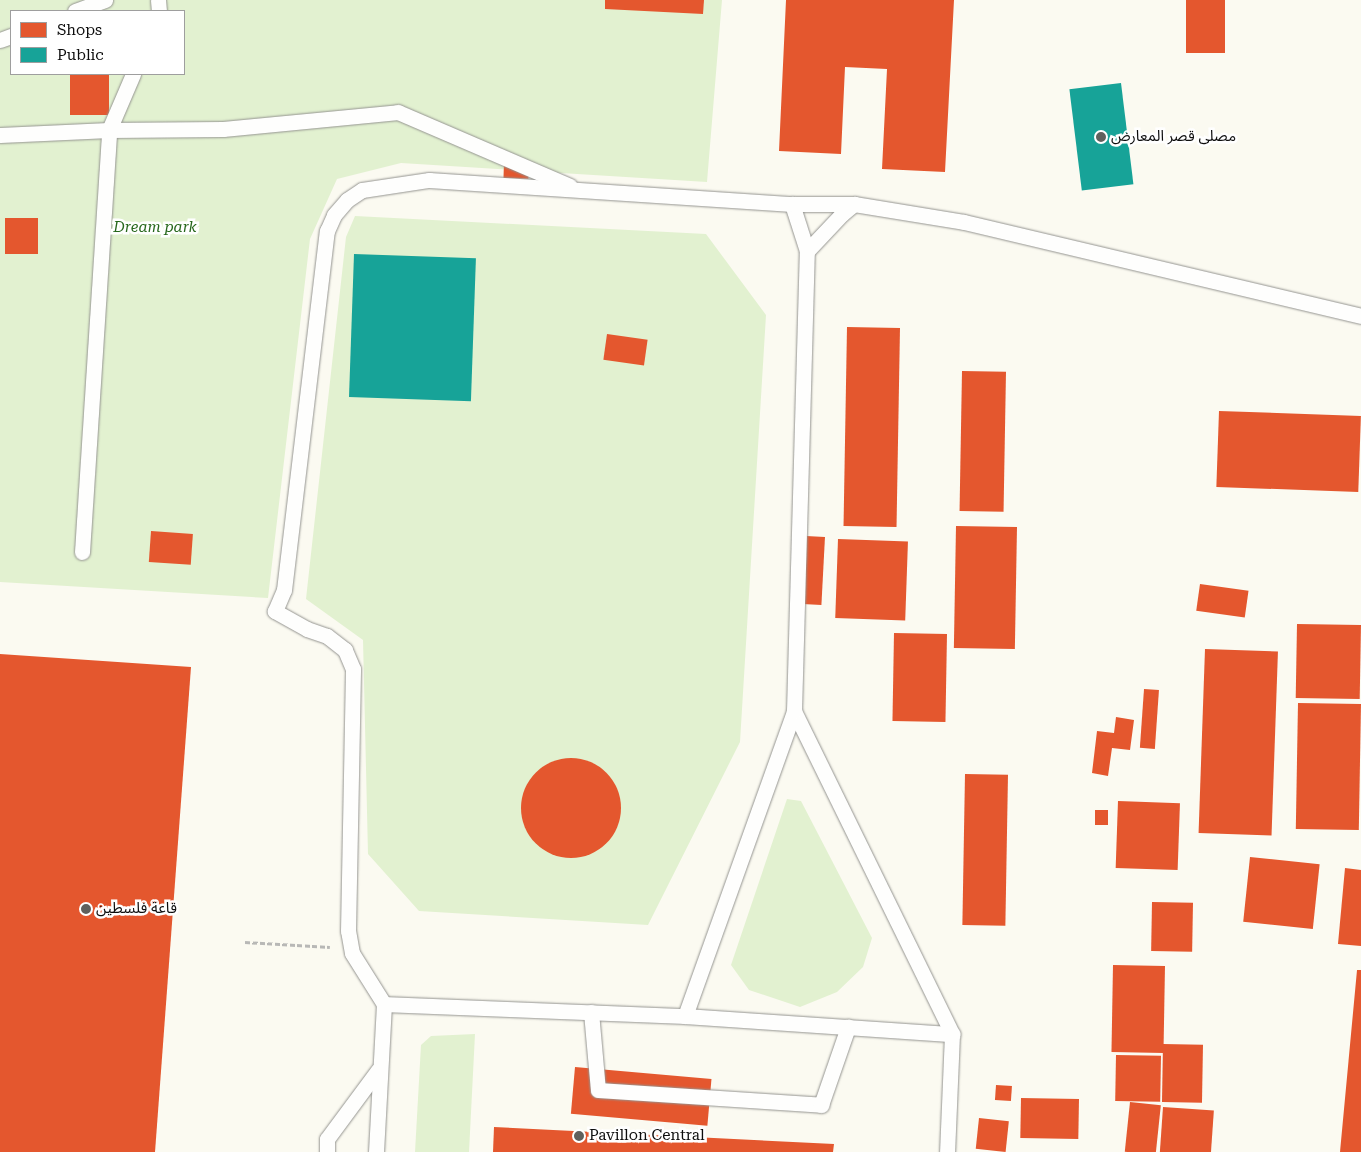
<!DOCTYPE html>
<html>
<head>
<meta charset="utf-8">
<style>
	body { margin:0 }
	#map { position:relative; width:1361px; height:1152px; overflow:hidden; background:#fbfaf1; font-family:"Roboto Serif","Noto Sans Arabic",serif }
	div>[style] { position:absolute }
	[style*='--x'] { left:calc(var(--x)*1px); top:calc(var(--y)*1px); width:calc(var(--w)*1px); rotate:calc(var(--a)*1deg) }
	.green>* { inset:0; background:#e2f1d0 }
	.shops>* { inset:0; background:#e4572e; transform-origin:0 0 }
	.round { border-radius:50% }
	.public>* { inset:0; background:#17a398; transform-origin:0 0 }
	.path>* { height:3px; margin-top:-1.5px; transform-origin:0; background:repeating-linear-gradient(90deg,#b8b8b6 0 5px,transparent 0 7.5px) }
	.roads { filter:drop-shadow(0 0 1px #949490) drop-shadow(0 0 1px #949490) }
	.service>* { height:15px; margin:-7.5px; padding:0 7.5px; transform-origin:7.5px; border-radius:7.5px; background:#fefefd }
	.dots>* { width:14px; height:14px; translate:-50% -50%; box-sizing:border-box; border:2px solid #fff; border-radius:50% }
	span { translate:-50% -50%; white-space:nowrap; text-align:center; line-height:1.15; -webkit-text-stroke:5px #fff; paint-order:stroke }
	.poi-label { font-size:15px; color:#0d0d0d }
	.left { translate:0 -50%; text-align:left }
	.park-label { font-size:15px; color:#26671b; font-style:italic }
	.legend { position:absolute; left:10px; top:10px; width:175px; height:65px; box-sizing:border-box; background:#fff; border:1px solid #9e9e9e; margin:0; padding:6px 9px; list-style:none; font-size:15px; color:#0d0d0d }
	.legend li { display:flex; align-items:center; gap:10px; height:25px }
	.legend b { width:25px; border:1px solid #9e9e9e }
</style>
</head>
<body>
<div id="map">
	<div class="green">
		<div style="clip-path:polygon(evenodd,0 0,722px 0,707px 182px,401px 163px,337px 179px,310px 239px,268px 598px,0 582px,0 0,11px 11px,184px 11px,184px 74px,11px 74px,11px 11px)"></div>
		<div style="clip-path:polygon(355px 216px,706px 234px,766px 315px,740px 742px,648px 925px,419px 911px,368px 854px,363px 640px,306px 599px,346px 237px)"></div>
		<div style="clip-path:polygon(787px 799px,801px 801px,872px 938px,863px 967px,837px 992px,800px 1007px,749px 990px,731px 965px)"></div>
		<div style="clip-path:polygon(475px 1034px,469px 1152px,415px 1152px,421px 1045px,431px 1036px)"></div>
	</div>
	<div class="shops">
		<div style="clip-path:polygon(605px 0,704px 0,703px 14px,605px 9px)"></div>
		<div style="clip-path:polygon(786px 0,954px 0,945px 172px,882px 169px,887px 69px,845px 67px,841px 154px,779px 151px)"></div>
		<div style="left:1186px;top:0;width:39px;height:53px"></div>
		<div style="left:70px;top:74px;width:39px;height:41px"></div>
		<div style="left:504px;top:163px;width:25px;height:15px;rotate:2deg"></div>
		<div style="left:5px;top:218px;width:33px;height:36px"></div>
		<div style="left:847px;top:327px;width:53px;height:199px;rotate:1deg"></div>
		<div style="left:607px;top:334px;width:41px;height:26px;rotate:8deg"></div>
		<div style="left:962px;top:371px;width:44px;height:140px;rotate:1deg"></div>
		<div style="left:1219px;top:411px;width:142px;height:76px;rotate:2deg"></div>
		<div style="left:956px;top:526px;width:61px;height:122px;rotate:1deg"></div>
		<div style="left:151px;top:531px;width:42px;height:31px;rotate:4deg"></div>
		<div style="left:806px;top:536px;width:19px;height:68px;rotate:3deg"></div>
		<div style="left:838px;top:539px;width:70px;height:79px;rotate:2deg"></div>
		<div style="left:1200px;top:584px;width:49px;height:27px;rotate:8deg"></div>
		<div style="left:1297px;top:624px;width:64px;height:74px;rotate:1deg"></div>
		<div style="left:894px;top:633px;width:53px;height:88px;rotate:1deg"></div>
		<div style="left:1205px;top:649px;width:73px;height:184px;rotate:2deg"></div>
		<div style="clip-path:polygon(0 654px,191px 667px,155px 1152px,0 1152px)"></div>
		<div style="left:1144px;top:689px;width:15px;height:59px;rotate:4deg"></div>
		<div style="left:1298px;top:703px;width:63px;height:126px;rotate:1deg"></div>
		<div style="clip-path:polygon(1116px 717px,1134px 720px,1130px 750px,1112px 748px,1108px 776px,1092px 773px,1097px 731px,1114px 733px)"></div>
		<div class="round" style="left:521px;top:758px;width:100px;height:100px"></div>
		<div style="left:965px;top:774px;width:43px;height:151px;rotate:1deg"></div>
		<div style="left:1118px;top:801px;width:62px;height:67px;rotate:2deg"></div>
		<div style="left:1095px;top:810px;width:13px;height:15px"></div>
		<div style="left:1250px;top:857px;width:70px;height:65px;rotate:6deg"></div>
		<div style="clip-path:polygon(1345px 868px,1361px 870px,1361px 946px,1338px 944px)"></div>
		<div style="left:1152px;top:902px;width:41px;height:49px;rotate:1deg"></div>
		<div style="left:1113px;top:965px;width:52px;height:87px;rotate:1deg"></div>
		<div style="clip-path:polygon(1357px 970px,1361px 970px,1361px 1152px,1340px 1152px)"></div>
		<div style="left:1163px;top:1044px;width:40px;height:58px;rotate:1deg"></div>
		<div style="left:1116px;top:1055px;width:45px;height:46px;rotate:1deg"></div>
		<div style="left:575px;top:1067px;width:137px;height:47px;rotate:5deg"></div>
		<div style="left:996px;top:1085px;width:16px;height:15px;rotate:4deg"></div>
		<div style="left:1021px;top:1098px;width:58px;height:40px;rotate:1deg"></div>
		<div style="left:1130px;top:1102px;width:31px;height:50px;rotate:6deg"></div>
		<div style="left:1163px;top:1107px;width:51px;height:45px;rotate:4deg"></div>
		<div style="left:979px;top:1118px;width:30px;height:31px;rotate:6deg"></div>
		<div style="clip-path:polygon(494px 1127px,834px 1144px,833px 1152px,493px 1152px)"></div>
	</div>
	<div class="public">
		<div style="left:1121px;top:83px;width:102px;height:52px;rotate:83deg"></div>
		<div style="left:354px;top:254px;width:122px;height:143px;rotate:2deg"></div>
	</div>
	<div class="path">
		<div style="--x:245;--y:942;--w:85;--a:3.4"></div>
	</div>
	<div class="roads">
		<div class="service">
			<div style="--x:158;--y:0;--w:11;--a:85"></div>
			<div style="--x:75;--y:11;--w:32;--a:-20"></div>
			<div style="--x:0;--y:40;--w:12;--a:-20"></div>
			<div style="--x:0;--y:135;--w:109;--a:-2.6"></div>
			<div style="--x:109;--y:130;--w:61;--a:-66.8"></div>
			<div style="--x:792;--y:204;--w:49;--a:72.3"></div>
			<div style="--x:82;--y:552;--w:423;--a:-86.3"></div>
			<div style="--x:109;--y:130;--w:114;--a:-0.5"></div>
			<div style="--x:223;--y:129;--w:176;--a:-5.5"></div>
			<div style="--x:398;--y:112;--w:187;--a:23.3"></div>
			<div style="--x:794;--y:711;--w:360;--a:63.9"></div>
			<div style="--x:952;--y:1034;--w:118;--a:92.4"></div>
			<div style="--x:384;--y:1004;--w:60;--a:-122.1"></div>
			<div style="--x:352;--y:953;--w:22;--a:-100"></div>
			<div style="--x:348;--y:931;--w:262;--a:-88.9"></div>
			<div style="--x:353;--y:669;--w:21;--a:-113"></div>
			<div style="--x:345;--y:650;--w:23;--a:-142"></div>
			<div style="--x:327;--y:636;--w:21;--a:-161"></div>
			<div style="--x:307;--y:629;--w:37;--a:-151"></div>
			<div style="--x:275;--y:611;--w:23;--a:-67"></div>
			<div style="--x:284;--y:590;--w:362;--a:-83.2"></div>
			<div style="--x:327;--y:231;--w:17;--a:-66"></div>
			<div style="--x:334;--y:215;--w:20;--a:-49"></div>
			<div style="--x:347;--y:200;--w:18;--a:-34"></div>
			<div style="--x:362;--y:190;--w:68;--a:-8.5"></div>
			<div style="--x:429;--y:180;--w:364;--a:3.8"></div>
			<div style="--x:792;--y:204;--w:62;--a:0"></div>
			<div style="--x:591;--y:1012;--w:78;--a:84.9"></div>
			<div style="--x:598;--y:1090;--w:224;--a:3.8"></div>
			<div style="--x:821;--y:1105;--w:83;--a:-70.9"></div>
			<div style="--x:685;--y:1016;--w:268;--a:3.9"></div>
			<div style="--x:327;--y:1152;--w:13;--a:-90"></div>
			<div style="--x:327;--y:1139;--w:86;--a:-53.5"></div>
			<div style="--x:376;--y:1152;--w:148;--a:-86.9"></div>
			<div style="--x:384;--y:1004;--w:301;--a:2.3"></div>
			<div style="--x:685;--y:1016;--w:324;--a:-70.3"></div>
			<div style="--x:794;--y:711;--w:460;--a:-88.4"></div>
			<div style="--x:807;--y:251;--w:51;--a:-46.6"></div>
			<div style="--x:842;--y:214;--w:16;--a:-40"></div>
			<div style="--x:854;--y:204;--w:111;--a:9.3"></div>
			<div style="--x:964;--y:222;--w:408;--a:13.3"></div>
		</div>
	</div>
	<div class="dots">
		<div style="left:1101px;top:137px;background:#60605d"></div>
		<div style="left:86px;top:909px;background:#60605d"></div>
		<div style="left:579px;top:1136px;background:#60605d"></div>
	</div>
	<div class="poi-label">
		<span class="left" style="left:1111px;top:137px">مصلى قصر المعارض</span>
		<span class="left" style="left:96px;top:909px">قاعة فلسطين</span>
		<span class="left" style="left:589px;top:1136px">Pavillon Central</span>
	</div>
	<div class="park-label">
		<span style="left:155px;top:228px">Dream park</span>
	</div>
	<ul class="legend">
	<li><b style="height:14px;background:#e4572e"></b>Shops</li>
	<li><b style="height:14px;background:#17a398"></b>Public</li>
	</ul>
</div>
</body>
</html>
